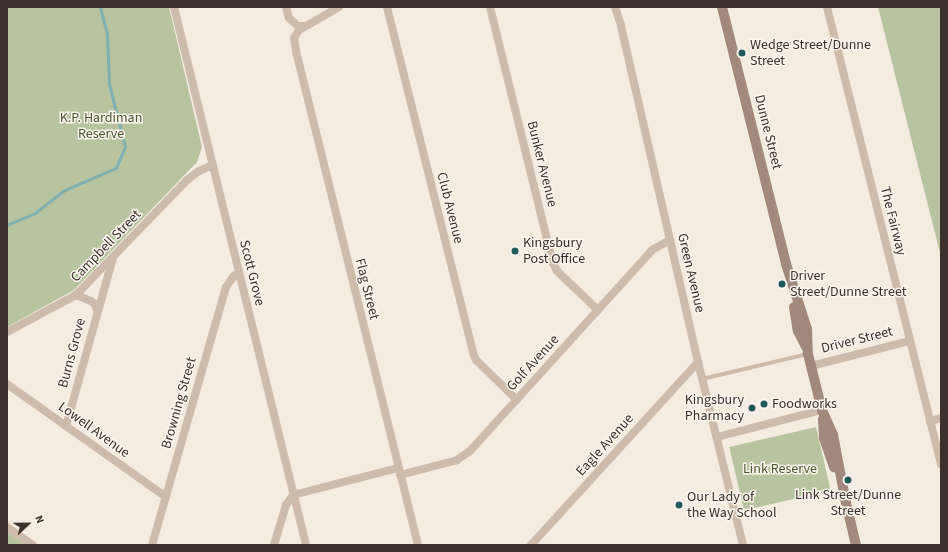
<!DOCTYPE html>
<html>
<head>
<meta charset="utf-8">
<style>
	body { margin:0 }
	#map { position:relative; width:948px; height:552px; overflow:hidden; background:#f4ebe1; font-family:"Source Sans 3",sans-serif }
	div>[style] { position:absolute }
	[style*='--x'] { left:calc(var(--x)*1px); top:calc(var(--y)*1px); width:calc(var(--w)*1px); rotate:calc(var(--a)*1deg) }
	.green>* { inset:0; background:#b8c4a0; transform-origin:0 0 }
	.stream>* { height:2.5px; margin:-1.25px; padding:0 1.25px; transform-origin:1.25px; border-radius:1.25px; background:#7fb0b2 }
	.service>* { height:4px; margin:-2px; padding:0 2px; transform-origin:2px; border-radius:2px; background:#cdbbac }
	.minor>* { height:8px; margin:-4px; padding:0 4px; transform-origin:4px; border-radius:4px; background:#cdbbac }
	.secondary>* { height:10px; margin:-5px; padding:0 5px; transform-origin:5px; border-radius:5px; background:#a18a7d }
	.dots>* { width:11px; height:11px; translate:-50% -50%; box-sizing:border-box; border:2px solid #fbf5ee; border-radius:50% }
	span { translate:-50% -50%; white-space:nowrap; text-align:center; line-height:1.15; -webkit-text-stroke:3px #fbf5ee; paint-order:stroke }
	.poi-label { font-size:14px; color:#3b302b }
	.left { translate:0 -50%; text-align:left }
	.right { translate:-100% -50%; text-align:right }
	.park-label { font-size:14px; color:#4a5a2e }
	.street-label { font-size:14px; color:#3b302b }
	.frame { position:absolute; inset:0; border:8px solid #3b302b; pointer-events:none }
	.north { position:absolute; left:8px; top:504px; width:40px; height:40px; -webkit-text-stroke:3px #fbf5ee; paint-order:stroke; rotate:68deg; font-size:11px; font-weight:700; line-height:16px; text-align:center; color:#3b302b }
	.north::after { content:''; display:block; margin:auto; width:14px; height:18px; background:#3b302b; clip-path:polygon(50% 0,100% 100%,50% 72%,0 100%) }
</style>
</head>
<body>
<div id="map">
	<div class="green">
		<div style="clip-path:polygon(7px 7px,169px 7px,202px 147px,197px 162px,74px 290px,7px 327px)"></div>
		<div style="clip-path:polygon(878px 7px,941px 7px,941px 257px)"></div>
		<div style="left:816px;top:427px;width:65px;height:89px;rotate:77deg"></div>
		<div style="clip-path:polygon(7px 532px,26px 545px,7px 545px)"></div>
	</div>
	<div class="stream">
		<div style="--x:7;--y:225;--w:30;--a:-23"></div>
		<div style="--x:35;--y:213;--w:36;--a:-38"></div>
		<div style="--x:63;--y:191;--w:58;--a:-23.5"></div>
		<div style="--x:116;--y:168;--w:23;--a:-67"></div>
		<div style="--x:125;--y:147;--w:65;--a:-104.3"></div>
		<div style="--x:109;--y:84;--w:50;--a:-92.3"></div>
		<div style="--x:107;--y:34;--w:28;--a:-105"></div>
	</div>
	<div class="service">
		<div style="--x:702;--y:379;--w:109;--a:-13.3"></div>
	</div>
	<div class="minor">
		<div style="--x:174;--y:7;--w:554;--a:76.21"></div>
		<div style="--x:286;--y:7;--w:11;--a:75"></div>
		<div style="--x:289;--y:18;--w:12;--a:42"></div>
		<div style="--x:298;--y:26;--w:5;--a:0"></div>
		<div style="--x:339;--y:7;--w:46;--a:150.1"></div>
		<div style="--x:299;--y:30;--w:9;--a:122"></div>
		<div style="--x:294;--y:38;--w:13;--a:81"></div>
		<div style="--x:296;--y:51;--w:509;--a:76.13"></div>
		<div style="--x:387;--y:7;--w:357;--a:76"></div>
		<div style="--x:473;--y:353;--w:8;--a:67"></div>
		<div style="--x:476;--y:360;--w:57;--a:44.3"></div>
		<div style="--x:490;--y:7;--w:264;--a:76.2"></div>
		<div style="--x:553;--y:263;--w:9;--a:63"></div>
		<div style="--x:557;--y:271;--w:57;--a:43.6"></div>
		<div style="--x:615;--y:7;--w:20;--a:72"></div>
		<div style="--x:621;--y:26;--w:345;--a:77.1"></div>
		<div style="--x:698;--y:362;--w:188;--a:76.2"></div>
		<div style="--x:827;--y:7;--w:471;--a:76"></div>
		<div style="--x:76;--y:295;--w:16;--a:22"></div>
		<div style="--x:91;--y:301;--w:5;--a:37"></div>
		<div style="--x:95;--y:304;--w:7;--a:74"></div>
		<div style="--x:7;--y:332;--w:78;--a:-28.2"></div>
		<div style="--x:76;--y:295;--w:160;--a:-46"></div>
		<div style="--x:187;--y:180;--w:15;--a:-37"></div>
		<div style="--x:199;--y:171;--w:15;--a:-23"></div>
		<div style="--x:811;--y:366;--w:101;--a:-14.3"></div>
		<div style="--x:7;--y:384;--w:195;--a:35.4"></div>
		<div style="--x:930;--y:421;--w:11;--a:-15"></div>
		<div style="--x:66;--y:426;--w:174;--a:-74.4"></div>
		<div style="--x:717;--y:437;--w:108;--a:-14.4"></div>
		<div style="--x:400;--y:475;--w:59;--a:-14.7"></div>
		<div style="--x:457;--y:460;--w:16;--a:-35"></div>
		<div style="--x:470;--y:451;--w:271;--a:-47.8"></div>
		<div style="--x:652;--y:250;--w:21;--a:-29"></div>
		<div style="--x:7;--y:527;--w:32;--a:35"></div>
		<div style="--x:152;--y:545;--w:268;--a:-74"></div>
		<div style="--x:226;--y:287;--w:14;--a:-54"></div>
		<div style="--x:234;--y:276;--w:4;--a:-27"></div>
		<div style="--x:274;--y:545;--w:42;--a:-73.3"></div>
		<div style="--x:286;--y:505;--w:12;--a:-55"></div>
		<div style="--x:293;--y:495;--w:108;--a:-14.4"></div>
		<div style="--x:531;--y:545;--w:248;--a:-47.6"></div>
	</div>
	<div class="secondary">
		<div style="--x:722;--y:7;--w:265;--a:76"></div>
		<div style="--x:786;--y:264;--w:68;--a:72.1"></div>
		<div style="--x:807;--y:329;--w:25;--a:88"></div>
		<div style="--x:808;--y:354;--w:58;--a:76"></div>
		<div style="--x:822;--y:410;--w:27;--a:66"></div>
		<div style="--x:833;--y:435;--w:69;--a:79.2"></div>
		<div style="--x:846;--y:503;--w:43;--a:76.6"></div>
		<div style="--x:794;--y:307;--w:24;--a:81"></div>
		<div style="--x:798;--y:331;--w:18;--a:63"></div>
		<div style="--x:823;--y:419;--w:19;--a:87"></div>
		<div style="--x:824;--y:438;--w:31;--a:71"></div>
	</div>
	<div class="dots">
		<div style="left:742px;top:53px;background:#1f5a5e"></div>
		<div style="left:515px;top:251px;background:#1f5a5e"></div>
		<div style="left:782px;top:284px;background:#1f5a5e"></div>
		<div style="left:764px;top:404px;background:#1f5a5e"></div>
		<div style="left:752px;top:408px;background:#1f5a5e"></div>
		<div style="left:848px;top:480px;background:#1f5a5e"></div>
		<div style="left:679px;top:505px;background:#1f5a5e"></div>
	</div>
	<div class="poi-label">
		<span class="left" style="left:750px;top:53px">Wedge Street/Dunne<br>Street</span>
		<span class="left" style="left:523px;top:251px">Kingsbury<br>Post Office</span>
		<span class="left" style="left:790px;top:284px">Driver<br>Street/Dunne Street</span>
		<span class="right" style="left:744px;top:408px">Kingsbury<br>Pharmacy</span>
		<span class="left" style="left:772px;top:404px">Foodworks</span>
		<span style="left:848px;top:503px">Link Street/Dunne<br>Street</span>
		<span class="left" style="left:687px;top:505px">Our Lady of<br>the Way School</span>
	</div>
	<div class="park-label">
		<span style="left:101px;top:126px">K.P. Hardiman<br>Reserve</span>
		<span style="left:780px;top:469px">Link Reserve</span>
	</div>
	<div class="street-label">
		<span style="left:768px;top:132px;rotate:76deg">Dunne Street</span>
		<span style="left:542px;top:164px;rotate:76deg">Bunker Avenue</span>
		<span style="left:450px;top:208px;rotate:76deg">Club Avenue</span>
		<span style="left:893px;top:221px;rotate:76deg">The Fairway</span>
		<span style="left:106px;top:246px;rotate:-46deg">Campbell Street</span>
		<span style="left:252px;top:273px;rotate:76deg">Scott Grove</span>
		<span style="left:691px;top:273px;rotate:77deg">Green Avenue</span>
		<span style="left:367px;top:289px;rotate:76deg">Flag Street</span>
		<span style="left:857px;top:340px;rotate:-14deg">Driver Street</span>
		<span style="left:72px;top:353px;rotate:-75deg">Burns Grove</span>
		<span style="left:533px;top:363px;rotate:-48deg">Golf Avenue</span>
		<span style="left:179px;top:403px;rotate:-74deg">Browning Street</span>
		<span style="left:94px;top:430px;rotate:36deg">Lowell Avenue</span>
		<span style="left:605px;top:445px;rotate:-48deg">Eagle Avenue</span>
	</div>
	<div class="frame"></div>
	<div class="north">N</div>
</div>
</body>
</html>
